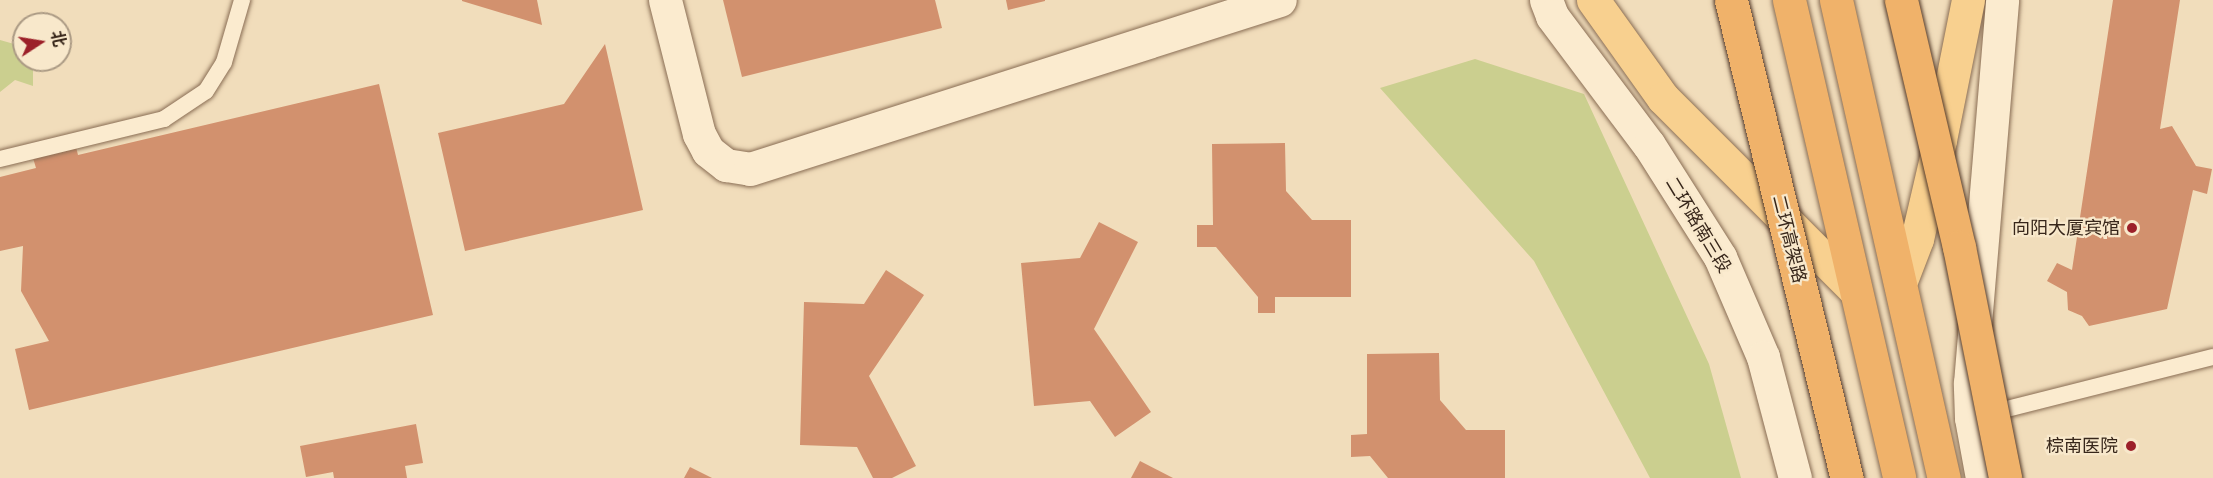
<!DOCTYPE html>
<html>
<head>
<meta charset="utf-8">
<style>
	body { margin:0 }
	#map { position:relative; width:2213px; height:478px; overflow:hidden; background:#f1ddbb; font-family:"Roboto Serif","Noto Sans SC",serif }
	div>[style] { position:absolute }
	[style*='--x'] { left:calc(var(--x)*1px); top:calc(var(--y)*1px); width:calc(var(--w)*1px); rotate:calc(var(--a)*1deg) }
	.green>* { inset:0; background:#cbcf8f }
	.building>* { inset:0; background:#d2916e }
	.roads { filter:drop-shadow(0 0 2px #896d54) drop-shadow(0 0 2px #896d54) }
	.service>* { height:16px; margin:-8px; padding:0 8px; transform-origin:8px; border-radius:8px; background:#fbebcf }
	.minor>* { height:33px; margin:-16.5px; padding:0 16.5px; transform-origin:16.5px; border-radius:16.5px; background:#fbebcf }
	.secondary>* { height:33px; margin:-16.5px; padding:0 16.5px; transform-origin:16.5px; border-radius:16.5px; background:#fbebcf }
	.primary>* { height:33px; margin:-16.5px; padding:0 16.5px; transform-origin:16.5px; border-radius:16.5px; background:#f8d08f }
	.trunk>* { height:33px; margin:-16.5px; padding:0 16.5px; transform-origin:16.5px; border-radius:16.5px; background:#f0b26a }
	.bridges { filter:drop-shadow(0 0 2px #563b29) drop-shadow(0 0 2px #563b29) }
	.trunk-bridge>* { height:33px; margin:-16.5px; padding:0 16.5px; transform-origin:16.5px; border-radius:16.5px; background:#f0b26a }
	.dots>* { width:16px; height:16px; translate:-50% -50%; box-sizing:border-box; border:3px solid #f8e8cb; border-radius:50% }
	span { translate:-50% -50%; white-space:nowrap; text-align:center; line-height:1.15; -webkit-text-stroke:4.5px #f8e8cb; paint-order:stroke }
	.street-label { font-size:18px; color:#37261a }
	.poi-label { font-size:18px; color:#37261a }
	.right { translate:-100% -50%; text-align:right }
	.north { position:absolute; left:12px; top:12px; width:60px; height:60px; box-sizing:border-box; background:#f8e8cb; border:2px solid #ab9a84; border-radius:50%; rotate:78deg; font-size:16px; font-weight:700; line-height:24px; text-align:center; color:#37261a }
	.north::after { content:''; display:block; margin:auto; width:21px; height:27px; background:#9c2029; clip-path:polygon(50% 0,100% 100%,50% 72%,0 100%) }
</style>
</head>
<body>
<div id="map">
	<div class="green">
		<div style="clip-path:polygon(0 40px,21px 46px,24px 60px,33px 60px,33px 86px,15px 80px,0 92px)"></div>
		<div style="clip-path:polygon(1475px 59px,1584px 94px,1709px 364px,1741px 478px,1650px 478px,1534px 261px,1380px 88px)"></div>
	</div>
	<div class="building">
		<div style="clip-path:polygon(462px 0,537px 0,542px 25px,462px 1px)"></div>
		<div style="clip-path:polygon(723px 0,935px 0,942px 28px,742px 77px)"></div>
		<div style="clip-path:polygon(1006px 0,1045px 0,1045px 1px,1008px 10px)"></div>
		<div style="clip-path:polygon(2113px 0,2180px 0,2160px 129px,2172px 126px,2196px 166px,2212px 169px,2207px 194px,2193px 190px,2167px 309px,2089px 326px,2082px 316px,2068px 310px,2067px 292px,2047px 281px,2057px 263px,2072px 270px)"></div>
		<div style="clip-path:polygon(605px 44px,643px 210px,465px 251px,438px 133px,564px 104px)"></div>
		<div style="clip-path:polygon(379px 84px,433px 315px,29px 410px,15px 349px,49px 341px,21px 291px,23px 246px,0 251px,0 177px,36px 168px,33px 158px,76px 147px,78px 155px)"></div>
		<div style="clip-path:polygon(1285px 143px,1286px 191px,1312px 220px,1351px 220px,1351px 297px,1275px 297px,1275px 313px,1258px 313px,1258px 297px,1216px 247px,1197px 247px,1197px 225px,1213px 225px,1212px 144px)"></div>
		<div style="clip-path:polygon(1099px 222px,1138px 242px,1094px 329px,1151px 412px,1115px 437px,1090px 401px,1034px 406px,1021px 263px,1080px 258px)"></div>
		<div style="clip-path:polygon(886px 270px,924px 295px,869px 376px,916px 466px,892px 478px,873px 478px,857px 447px,800px 445px,804px 302px,864px 304px)"></div>
		<div style="clip-path:polygon(1439px 353px,1440px 400px,1466px 430px,1505px 430px,1505px 478px,1388px 478px,1370px 456px,1351px 457px,1351px 435px,1367px 434px,1367px 354px)"></div>
		<div style="clip-path:polygon(416px 424px,423px 463px,405px 466px,407px 478px,334px 478px,333px 472px,306px 477px,300px 446px)"></div>
		<div style="clip-path:polygon(1140px 461px,1173px 478px,1131px 478px)"></div>
		<div style="clip-path:polygon(690px 467px,712px 478px,684px 478px)"></div>
	</div>
	<div class="roads">
		<div class="service">
			<div style="--x:0;--y:159;--w:169;--a:-13.7"></div>
			<div style="--x:164;--y:119;--w:50;--a:-33.7"></div>
			<div style="--x:206;--y:91;--w:34;--a:-58"></div>
			<div style="--x:224;--y:62;--w:65;--a:-73.8"></div>
			<div style="--x:1987;--y:414;--w:233;--a:-14.2"></div>
		</div>
		<div class="minor">
			<div style="--x:665;--y:0;--w:138;--a:75.8"></div>
			<div style="--x:699;--y:134;--w:19;--a:62"></div>
			<div style="--x:708;--y:151;--w:23;--a:38"></div>
			<div style="--x:726;--y:165;--w:24;--a:9"></div>
			<div style="--x:750;--y:169;--w:556;--a:-17.69"></div>
		</div>
		<div class="secondary">
			<div style="--x:1546;--y:0;--w:17;--a:69"></div>
			<div style="--x:1552;--y:16;--w:161;--a:53.1"></div>
			<div style="--x:1649;--y:145;--w:133;--a:57.6"></div>
			<div style="--x:1720;--y:257;--w:109;--a:66.7"></div>
			<div style="--x:1763;--y:357;--w:125;--a:75.2"></div>
			<div style="--x:1982;--y:478;--w:61;--a:-100.4"></div>
			<div style="--x:1971;--y:418;--w:35;--a:-92"></div>
			<div style="--x:1970;--y:383;--w:384;--a:-85.2"></div>
		</div>
		<div class="primary">
			<div style="--x:1593;--y:0;--w:120;--a:54.5"></div>
			<div style="--x:1663;--y:98;--w:269;--a:45"></div>
			<div style="--x:1902;--y:278;--w:42;--a:-69"></div>
			<div style="--x:1917;--y:239;--w:102;--a:-76.9"></div>
			<div style="--x:1940;--y:140;--w:143;--a:-78.7"></div>
		</div>
		<div class="trunk">
			<div style="--x:1789;--y:0;--w:490;--a:77"></div>
			<div style="--x:1836;--y:0;--w:490;--a:77.3"></div>
		</div>
	</div>
	<div class="bridges">
		<div class="trunk-bridge">
			<div style="--x:1731;--y:0;--w:492;--a:76.4"></div>
			<div style="--x:1901;--y:0;--w:254;--a:76.8"></div>
			<div style="--x:1959;--y:247;--w:236;--a:78.7"></div>
		</div>
	</div>
	<div class="dots">
		<div style="left:2132px;top:228px;background:#9c2029"></div>
		<div style="left:2131px;top:446px;background:#9c2029"></div>
	</div>
	<div class="street-label">
		<span style="left:1698px;top:225px;rotate:59deg">二环路南三段</span>
		<span style="left:1789px;top:239px;rotate:76deg">二环高架路</span>
	</div>
	<div class="poi-label">
		<span class="right" style="left:2120px;top:228px">向阳大厦宾馆</span>
		<span class="right" style="left:2118px;top:446px">棕南医院</span>
	</div>
	<div class="north">北</div>
</div>
</body>
</html>
